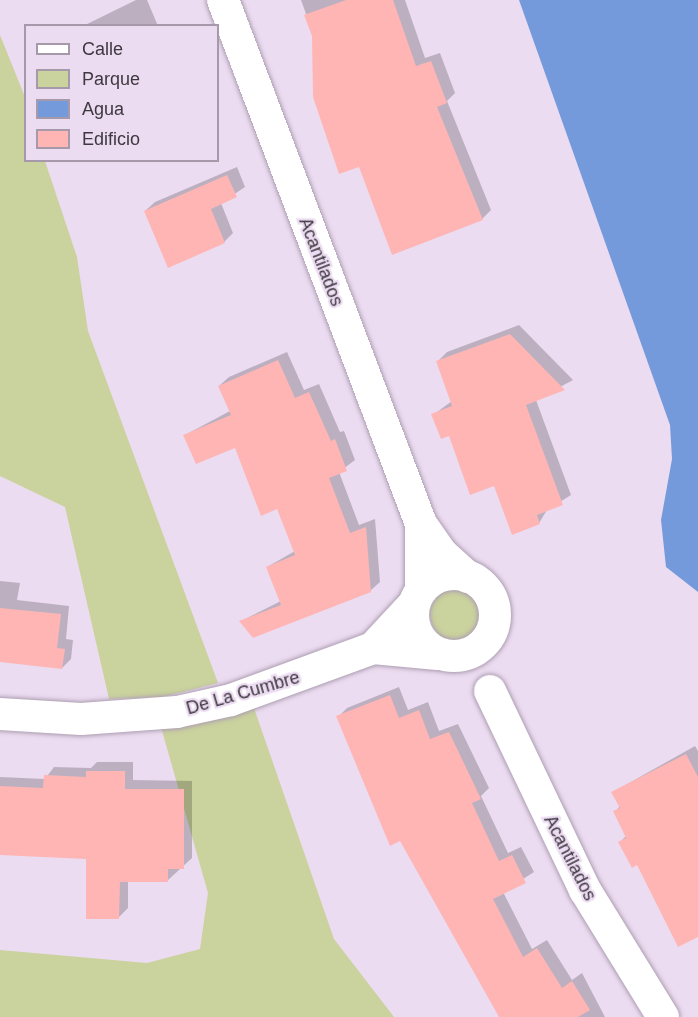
<!DOCTYPE html>
<html>
<head>
<meta charset="utf-8">
<style>
	body { margin:0 }
	#map { position:relative; width:698px; height:1017px; overflow:hidden; background:#ecdcf1; font-family:Arial,sans-serif }
	div>[style] { position:absolute }
	[style*='--x'] { left:calc(var(--x)*1px); top:calc(var(--y)*1px); width:calc(var(--w)*1px); rotate:calc(var(--a)*1deg) }
	.green>* { inset:0; background:#cad29d }
	.round { border-radius:50% }
	.water>* { inset:0; background:#759adc }
	.shadow>* { inset:0; background:#0003 }
	.building>* { inset:0; background:#feb5b4 }
	.roads { filter:drop-shadow(0 0 2px #ad9eb2) drop-shadow(0 0 2px #ad9eb2) }
	.street>* { height:32px; margin:-16px; padding:0 16px; transform-origin:16px; border-radius:16px; background:#fff }
	.street>.ring { margin:-16px; padding:0; box-sizing:content-box; background:none; border:32px solid #fff; border-radius:50% }
	span { translate:-50% -50%; white-space:nowrap; text-align:center; line-height:1.15; -webkit-text-stroke:4.5px #ecdcf1; paint-order:stroke }
	.street-label { font-size:18px; color:#3e3840 }
	.legend { position:absolute; left:24px; top:24px; width:195px; height:138px; box-sizing:border-box; background:#ecdcf1; border:2px solid #a69aaa; margin:0; padding:8px 10px; list-style:none; font-size:18px; color:#3e3840 }
	.legend li { display:flex; align-items:center; gap:12px; height:30px }
	.legend b { width:30px; border:2px solid #a69aaa }
</style>
</head>
<body>
<div id="map">
	<div class="green">
		<div style="clip-path:polygon(0 35px,25px 97px,26px 160px,45px 161px,77px 257px,88px 331px,218px 683px,163px 697px,109px 699px,65px 507px,0 476px)"></div>
		<div class="round" style="left:430px;top:588px;width:54px;height:54px"></div>
		<div style="clip-path:polygon(254px 708px,334px 939px,394px 1017px,0 1017px,0 950px,147px 963px,200px 949px,208px 893px,161px 727px)"></div>
	</div>
	<div class="water">
		<div style="clip-path:polygon(519px 0,698px 0,698px 592px,666px 567px,661px 520px,672px 459px,670px 425px)"></div>
	</div>
	<div class="shadow">
		<div style="clip-path:polygon(136px 0,147px 0,158px 26px,83px 26px)"></div>
		<div style="clip-path:polygon(301px 0,405px 0,425px 58px,440px 53px,455px 93px,447px 101px,491px 210px,482px 219px,314px 36px)"></div>
		<div style="clip-path:polygon(237px 167px,245px 187px,221px 203px,233px 233px,224px 242px,145px 211px,155px 202px)"></div>
		<div style="clip-path:polygon(519px 325px,573px 380px,536px 400px,571px 495px,547px 510px,539px 523px,433px 415px,452px 401px,438px 361px,447px 352px)"></div>
		<div style="clip-path:polygon(287px 352px,304px 390px,319px 384px,340px 432px,344px 431px,355px 460px,339px 472px,359px 525px,375px 519px,380px 582px,370px 591px,241px 621px,281px 601px,267px 567px,295px 551px,278px 507px,236px 446px,185px 435px,230px 411px,219px 386px,229px 377px)"></div>
		<div style="clip-path:polygon(0 581px,20px 583px,17px 600px,69px 606px,66px 639px,73px 640px,71px 659px,62px 668px,0 661px)"></div>
		<div style="clip-path:polygon(399px 687px,408px 710px,428px 702px,439px 731px,458px 724px,489px 788px,481px 796px,508px 853px,521px 847px,534px 872px,503px 892px,532px 949px,547px 940px,572px 980px,582px 973px,605px 1017px,501px 1017px,338px 717px,347px 708px)"></div>
		<div style="clip-path:polygon(695px 746px,698px 751px,698px 935px,620px 842px,627px 835px,615px 812px,620px 806px,613px 792px)"></div>
		<div style="clip-path:polygon(97px 762px,133px 762px,133px 780px,192px 781px,192px 858px,167px 881px,128px 881px,128px 908px,119px 917px,87px 858px,0 854px,0 777px,45px 779px,54px 767px,91px 768px)"></div>
	</div>
	<div class="building">
		<div style="clip-path:polygon(346px 0,393px 0,416px 66px,431px 61px,447px 103px,437px 107px,483px 220px,392px 255px,359px 167px,339px 174px,313px 97px,312px 36px,304px 15px)"></div>
		<div style="clip-path:polygon(227px 175px,237px 197px,211px 209px,225px 243px,168px 268px,144px 211px)"></div>
		<div style="clip-path:polygon(510px 334px,565px 390px,526px 405px,563px 505px,537px 515px,540px 524px,512px 535px,494px 486px,470px 495px,449px 436px,441px 439px,431px 414px,452px 406px,436px 361px)"></div>
		<div style="clip-path:polygon(278px 360px,295px 398px,309px 392px,331px 441px,335px 439px,347px 471px,329px 478px,350px 533px,366px 527px,371px 592px,253px 638px,239px 621px,281px 605px,266px 567px,295px 555px,277px 509px,261px 516px,235px 448px,196px 464px,183px 435px,231px 415px,218px 386px)"></div>
		<div style="clip-path:polygon(0 608px,61px 614px,57px 648px,65px 649px,62px 669px,0 662px)"></div>
		<div style="clip-path:polygon(390px 695px,399px 718px,419px 710px,430px 739px,449px 732px,481px 799px,472px 803px,499px 861px,512px 855px,526px 883px,493px 899px,523px 957px,537px 948px,562px 988px,572px 981px,590px 1010px,578px 1017px,499px 1017px,400px 841px,390px 846px,336px 716px)"></div>
		<div style="clip-path:polygon(686px 754px,698px 777px,698px 937px,678px 947px,637px 865px,632px 868px,618px 842px,626px 838px,613px 811px,620px 808px,611px 792px)"></div>
		<div style="clip-path:polygon(86px 771px,125px 771px,125px 789px,184px 789px,184px 869px,168px 869px,168px 882px,120px 882px,119px 919px,86px 919px,86px 859px,0 855px,0 786px,43px 788px,44px 775px,86px 777px)"></div>
	</div>
	<div class="roads">
		<div class="street">
			<div style="--x:223;--y:0;--w:560;--a:69.3"></div>
			<div class="ring" style="left:413px;top:574px;width:50px;height:50px"></div>
			<div style="--x:421;--y:590;--w:66;--a:-90"></div>
			<div style="--x:421;--y:524;--w:35;--a:55"></div>
			<div style="--x:441;--y:553;--w:36;--a:42"></div>
			<div style="--x:414;--y:604;--w:60;--a:133"></div>
			<div style="--x:373;--y:648;--w:65;--a:5.3"></div>
			<div style="--x:490;--y:691;--w:221;--a:64.5"></div>
			<div style="--x:585;--y:890;--w:149;--a:58.4"></div>
			<div style="--x:0;--y:714;--w:81;--a:3.5"></div>
			<div style="--x:81;--y:719;--w:96;--a:-4.2"></div>
			<div style="--x:177;--y:712;--w:55;--a:-12.5"></div>
			<div style="--x:231;--y:700;--w:151;--a:-20.1"></div>
		</div>
	</div>
	<div class="street-label">
		<span style="left:321px;top:262px;rotate:69deg">Acantilados</span>
		<span style="left:243px;top:693px;rotate:-16deg">De La Cumbre</span>
		<span style="left:570px;top:858px;rotate:63deg">Acantilados</span>
	</div>
	<ul class="legend">
	<li><b style="height:8px;background:#fff"></b>Calle</li>
	<li><b style="height:16px;background:#cad29d"></b>Parque</li>
	<li><b style="height:16px;background:#759adc"></b>Agua</li>
	<li><b style="height:16px;background:#feb5b4"></b>Edificio</li>
	</ul>
</div>
</body>
</html>
